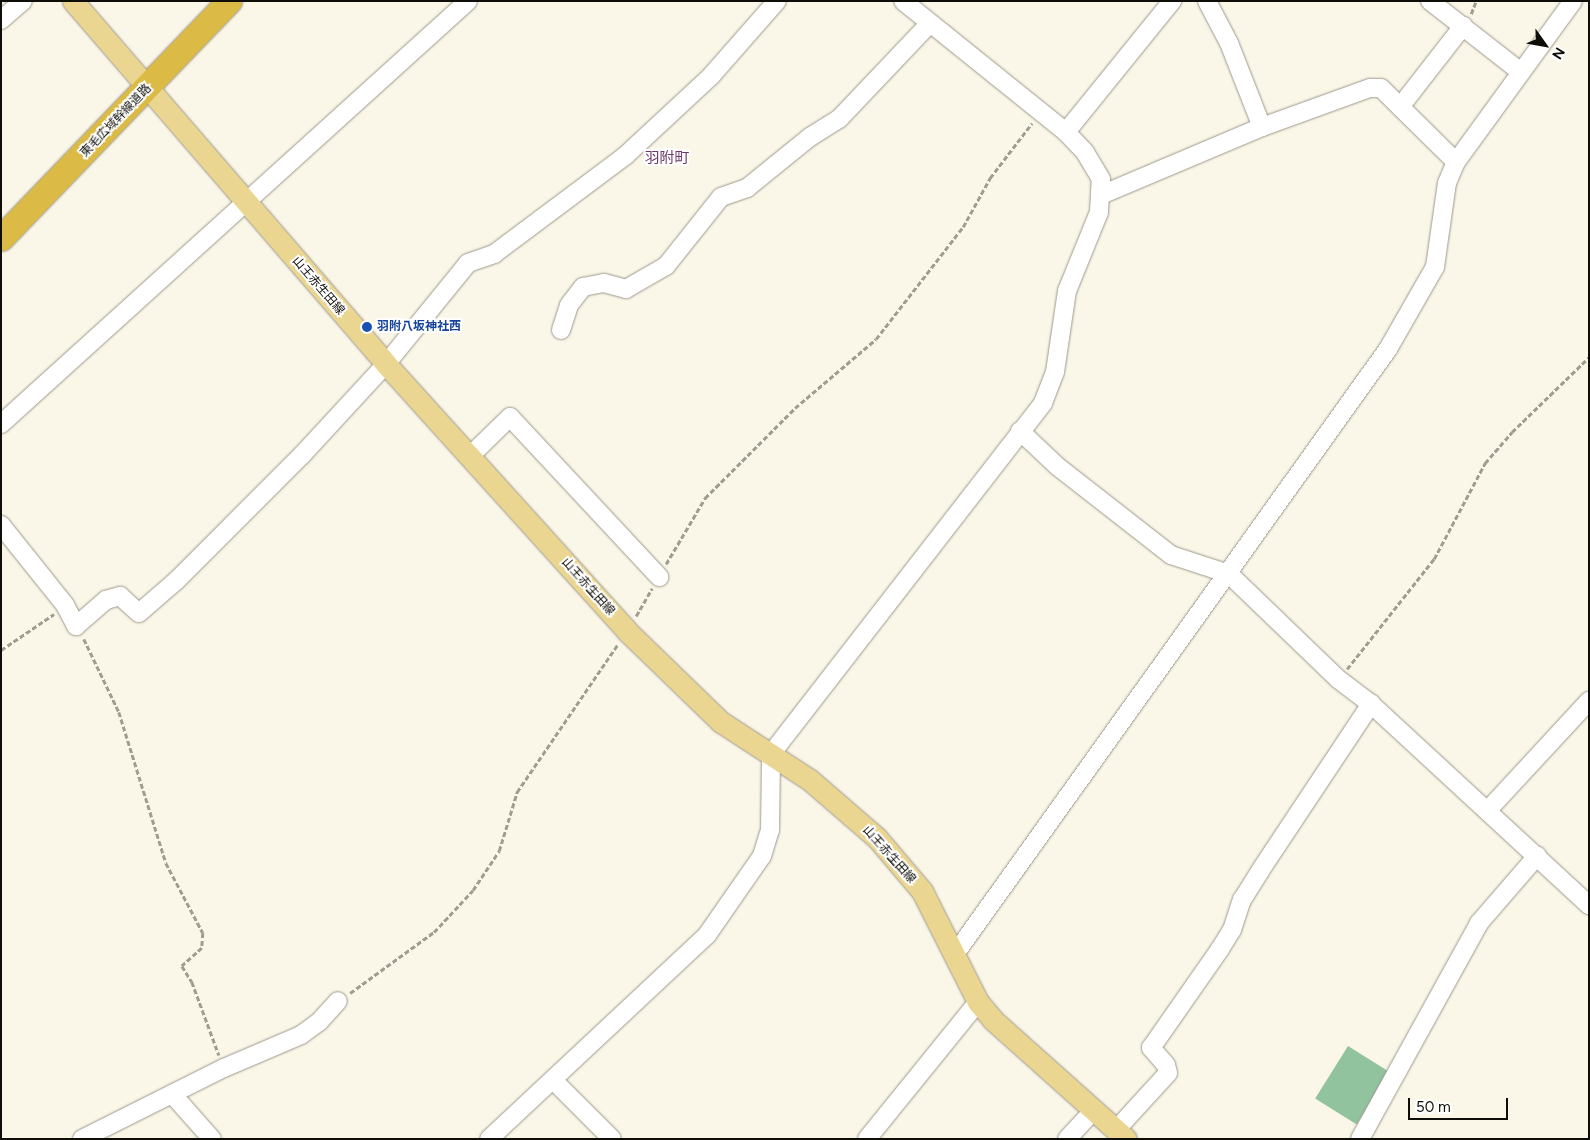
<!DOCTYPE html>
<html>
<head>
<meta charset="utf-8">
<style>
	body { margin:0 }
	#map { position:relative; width:1590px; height:1140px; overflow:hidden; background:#fbf7e8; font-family:Figtree,"Noto Sans JP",sans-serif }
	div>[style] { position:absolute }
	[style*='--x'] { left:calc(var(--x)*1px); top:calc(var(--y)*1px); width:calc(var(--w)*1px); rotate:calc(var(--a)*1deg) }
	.forest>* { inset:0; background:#92c39f; transform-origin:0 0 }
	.path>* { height:2.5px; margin-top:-1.25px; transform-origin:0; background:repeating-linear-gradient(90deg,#9f9c91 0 5px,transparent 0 7.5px) }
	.roads { filter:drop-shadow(0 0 1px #9c988b) drop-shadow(0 0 1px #9c988b) }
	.minor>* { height:18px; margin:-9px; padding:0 9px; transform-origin:9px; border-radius:9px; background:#fff }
	.major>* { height:21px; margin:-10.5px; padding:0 10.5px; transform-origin:10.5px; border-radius:10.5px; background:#ead690 }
	.highway>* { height:25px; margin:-12.5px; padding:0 12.5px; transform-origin:12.5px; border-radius:12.5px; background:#dcba46 }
	.dots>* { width:14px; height:14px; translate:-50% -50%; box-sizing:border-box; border:2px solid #fff; border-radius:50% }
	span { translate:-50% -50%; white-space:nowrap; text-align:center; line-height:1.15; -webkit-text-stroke:4px #fff; paint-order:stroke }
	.street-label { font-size:12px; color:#0e0d08 }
	.transit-label { font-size:12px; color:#164399; font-weight:700 }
	.left { translate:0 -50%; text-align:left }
	.quarter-label { font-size:15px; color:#6d3a6b }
	.frame { position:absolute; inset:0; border:2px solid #0e0d08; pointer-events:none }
	.north { position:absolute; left:1520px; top:20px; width:50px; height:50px; -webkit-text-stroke:4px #fff; paint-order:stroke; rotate:122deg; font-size:14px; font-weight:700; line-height:20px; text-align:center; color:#0e0d08 }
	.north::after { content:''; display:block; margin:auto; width:18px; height:22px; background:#0e0d08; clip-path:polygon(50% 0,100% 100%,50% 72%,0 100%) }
	.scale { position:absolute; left:1408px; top:1098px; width:100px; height:22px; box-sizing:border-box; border:2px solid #0e0d08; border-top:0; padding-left:6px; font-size:15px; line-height:18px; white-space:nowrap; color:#0e0d08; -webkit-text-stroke:4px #fff; paint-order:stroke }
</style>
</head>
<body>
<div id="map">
	<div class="forest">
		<div style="left:1348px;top:1046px;width:49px;height:62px;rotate:32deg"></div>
	</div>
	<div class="path">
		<div style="--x:1471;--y:14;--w:14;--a:-69"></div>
		<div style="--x:666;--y:564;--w:77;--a:-59.4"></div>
		<div style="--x:705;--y:498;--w:127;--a:-45"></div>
		<div style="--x:795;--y:408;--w:106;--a:-40.4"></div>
		<div style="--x:876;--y:339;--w:142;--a:-52.2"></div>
		<div style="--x:963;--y:227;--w:56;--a:-61.1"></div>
		<div style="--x:990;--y:178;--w:69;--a:-52.6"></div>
		<div style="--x:636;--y:616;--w:32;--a:-60"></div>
		<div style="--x:84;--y:639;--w:81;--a:64.4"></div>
		<div style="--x:119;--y:712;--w:158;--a:72.7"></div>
		<div style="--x:166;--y:863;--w:79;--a:62.1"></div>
		<div style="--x:203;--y:933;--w:15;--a:94"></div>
		<div style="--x:202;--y:948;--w:27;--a:138"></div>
		<div style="--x:182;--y:966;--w:19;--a:58"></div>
		<div style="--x:192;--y:982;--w:78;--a:69.7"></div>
		<div style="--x:1;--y:650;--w:64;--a:-34.2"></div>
		<div style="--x:1347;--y:669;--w:140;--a:-51.7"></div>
		<div style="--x:1434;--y:559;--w:109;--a:-62"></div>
		<div style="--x:1485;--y:463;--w:41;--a:-48.9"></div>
		<div style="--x:1512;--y:432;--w:107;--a:-44.2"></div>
		<div style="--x:350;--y:993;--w:104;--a:-36"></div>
		<div style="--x:434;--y:932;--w:57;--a:-47.1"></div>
		<div style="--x:473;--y:890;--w:47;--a:-56.3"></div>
		<div style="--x:499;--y:851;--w:62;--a:-73"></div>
		<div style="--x:517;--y:792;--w:179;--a:-55.7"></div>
	</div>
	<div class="roads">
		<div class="minor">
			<div style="--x:1207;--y:1;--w:47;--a:62.4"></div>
			<div style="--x:1229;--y:43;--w:90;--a:68.6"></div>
			<div style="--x:1430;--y:1;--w:115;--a:38"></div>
			<div style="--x:1;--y:20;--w:29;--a:-41"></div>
			<div style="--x:1400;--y:107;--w:103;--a:-52.1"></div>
			<div style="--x:1066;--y:132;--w:169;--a:-51"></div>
			<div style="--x:1101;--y:195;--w:175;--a:-22.9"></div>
			<div style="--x:1262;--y:127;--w:115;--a:-19.9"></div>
			<div style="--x:1370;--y:88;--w:11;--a:0"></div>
			<div style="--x:1381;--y:88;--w:105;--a:44.6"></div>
			<div style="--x:561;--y:330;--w:26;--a:-72"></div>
			<div style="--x:569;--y:305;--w:23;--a:-52"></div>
			<div style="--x:583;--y:287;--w:21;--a:-11"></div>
			<div style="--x:604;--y:283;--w:23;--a:15"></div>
			<div style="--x:626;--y:289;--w:46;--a:-29.9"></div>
			<div style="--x:666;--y:266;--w:88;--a:-51.4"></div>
			<div style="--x:721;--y:197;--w:28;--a:-19"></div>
			<div style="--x:747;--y:188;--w:81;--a:-39"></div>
			<div style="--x:810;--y:137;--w:34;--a:-32"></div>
			<div style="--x:839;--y:119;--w:132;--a:-46.5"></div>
			<div style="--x:1;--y:424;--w:630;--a:-42.17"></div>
			<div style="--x:1020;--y:431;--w:51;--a:43.4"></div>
			<div style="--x:1057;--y:466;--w:145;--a:38"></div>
			<div style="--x:1171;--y:555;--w:61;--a:18.1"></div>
			<div style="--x:1229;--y:574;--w:151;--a:43.9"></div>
			<div style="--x:1338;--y:679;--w:41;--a:37.1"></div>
			<div style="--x:1371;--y:704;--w:297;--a:42.7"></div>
			<div style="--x:470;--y:456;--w:56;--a:-44.3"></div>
			<div style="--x:510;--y:417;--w:219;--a:47"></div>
			<div style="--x:1;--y:525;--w:102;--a:51.3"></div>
			<div style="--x:65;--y:605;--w:24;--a:62"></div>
			<div style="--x:76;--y:626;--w:40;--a:-41"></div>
			<div style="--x:106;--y:600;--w:15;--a:-16"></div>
			<div style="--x:120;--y:596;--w:25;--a:42"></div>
			<div style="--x:139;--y:613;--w:50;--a:-41"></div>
			<div style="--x:177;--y:580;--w:177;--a:-45"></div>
			<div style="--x:302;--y:455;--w:124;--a:-47.3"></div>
			<div style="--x:386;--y:364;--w:130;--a:-50.9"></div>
			<div style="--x:468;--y:263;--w:28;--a:-19"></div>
			<div style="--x:494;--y:254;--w:164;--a:-36.8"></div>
			<div style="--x:625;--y:156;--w:117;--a:-42.9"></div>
			<div style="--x:711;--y:76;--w:100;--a:-48.7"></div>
			<div style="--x:1488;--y:810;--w:149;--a:-47.2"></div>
			<div style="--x:955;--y:954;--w:744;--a:-54.41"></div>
			<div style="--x:1388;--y:349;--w:95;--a:-60.2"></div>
			<div style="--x:1435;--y:267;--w:85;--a:-81.9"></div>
			<div style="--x:1447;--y:183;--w:23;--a:-67"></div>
			<div style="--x:1456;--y:162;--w:199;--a:-54"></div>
			<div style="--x:553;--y:1080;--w:83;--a:45"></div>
			<div style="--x:172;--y:1094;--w:60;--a:48.4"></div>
			<div style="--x:1116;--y:1130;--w:77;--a:-47.6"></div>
			<div style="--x:1168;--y:1073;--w:8;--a:-104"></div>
			<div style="--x:1166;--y:1065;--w:23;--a:-131"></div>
			<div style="--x:1151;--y:1048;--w:121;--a:-55.1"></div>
			<div style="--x:1220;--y:949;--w:22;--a:-58"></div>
			<div style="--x:1232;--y:930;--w:32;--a:-72"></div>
			<div style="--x:1242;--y:900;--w:34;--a:-58"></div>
			<div style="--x:1260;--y:871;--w:201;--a:-56.4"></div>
			<div style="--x:82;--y:1139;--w:159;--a:-26.6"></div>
			<div style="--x:224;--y:1068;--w:84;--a:-23.2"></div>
			<div style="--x:301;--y:1035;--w:22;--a:-36"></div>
			<div style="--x:319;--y:1022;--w:28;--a:-48"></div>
			<div style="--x:489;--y:1139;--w:299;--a:-43.1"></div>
			<div style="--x:707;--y:935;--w:96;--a:-55.2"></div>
			<div style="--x:762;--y:856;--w:27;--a:-73"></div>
			<div style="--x:770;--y:830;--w:76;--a:-89.2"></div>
			<div style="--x:771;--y:754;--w:444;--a:-52.2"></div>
			<div style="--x:1043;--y:403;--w:33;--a:-69"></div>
			<div style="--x:1055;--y:372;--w:82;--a:-81.6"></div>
			<div style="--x:1067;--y:291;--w:85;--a:-67.9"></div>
			<div style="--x:1099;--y:212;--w:33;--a:-87"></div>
			<div style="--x:1101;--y:179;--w:31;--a:-121"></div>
			<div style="--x:1085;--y:152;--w:28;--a:-134"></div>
			<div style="--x:1066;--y:132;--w:209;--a:-141.2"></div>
			<div style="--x:867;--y:1139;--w:176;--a:-51"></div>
			<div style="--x:1067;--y:1139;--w:40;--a:-47"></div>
			<div style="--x:1360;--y:1139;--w:247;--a:-61.1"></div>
			<div style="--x:1479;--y:923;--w:89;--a:-49.1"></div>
		</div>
		<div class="major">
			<div style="--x:73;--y:1;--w:479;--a:49.2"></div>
			<div style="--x:386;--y:364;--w:360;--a:47.9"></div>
			<div style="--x:627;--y:631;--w:131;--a:44.1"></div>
			<div style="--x:721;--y:722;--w:106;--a:33.1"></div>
			<div style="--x:810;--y:780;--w:89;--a:40.9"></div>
			<div style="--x:877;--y:838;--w:70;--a:49.7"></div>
			<div style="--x:922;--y:891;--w:124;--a:63.2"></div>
			<div style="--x:978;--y:1002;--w:23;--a:50"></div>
			<div style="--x:993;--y:1020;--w:178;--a:41.8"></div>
		</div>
		<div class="highway">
			<div style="--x:1;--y:238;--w:329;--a:-46.1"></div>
		</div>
	</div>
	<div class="dots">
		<div style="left:367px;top:327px;background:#1a4fb4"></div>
	</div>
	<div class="street-label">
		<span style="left:116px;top:121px;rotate:-46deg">東毛広域幹線道路</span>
		<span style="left:318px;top:286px;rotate:49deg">山王赤生田線</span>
		<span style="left:588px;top:587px;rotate:48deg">山王赤生田線</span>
		<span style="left:889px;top:855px;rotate:48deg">山王赤生田線</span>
	</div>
	<div class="transit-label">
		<span class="left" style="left:377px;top:327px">羽附八坂神社西</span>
	</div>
	<div class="quarter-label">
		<span style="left:667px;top:159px">羽附町</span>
	</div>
	<div class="frame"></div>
	<div class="north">N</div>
	<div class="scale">50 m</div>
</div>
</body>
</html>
